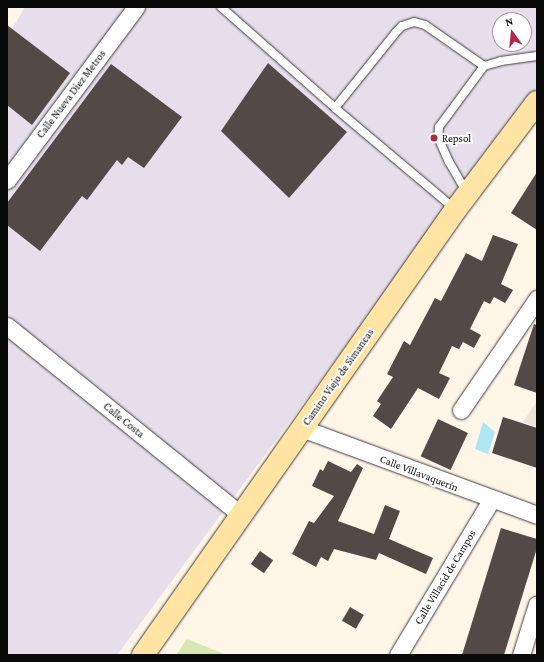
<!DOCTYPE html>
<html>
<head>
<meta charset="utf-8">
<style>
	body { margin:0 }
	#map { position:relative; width:544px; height:662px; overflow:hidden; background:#fff6e8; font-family:"Crimson Pro",serif }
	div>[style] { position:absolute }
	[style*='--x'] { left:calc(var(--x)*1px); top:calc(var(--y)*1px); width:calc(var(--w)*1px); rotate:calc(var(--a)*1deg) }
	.industrial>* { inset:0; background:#e6deea }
	.green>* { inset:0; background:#d8e8b3 }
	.plaza>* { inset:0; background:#ece4d9 }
	.water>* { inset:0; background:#ade7f5 }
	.building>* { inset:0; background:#534947; transform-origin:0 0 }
	.roads { filter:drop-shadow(0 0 1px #3d3d3d) drop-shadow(0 0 1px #3d3d3d) }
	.lane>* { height:8px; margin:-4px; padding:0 4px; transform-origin:4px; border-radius:4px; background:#fff }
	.street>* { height:17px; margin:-8.5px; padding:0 8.5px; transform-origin:8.5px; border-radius:8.5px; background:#fff }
	.secondary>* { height:22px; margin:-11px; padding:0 11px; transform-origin:11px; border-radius:11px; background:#ffe4a3 }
	.dots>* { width:11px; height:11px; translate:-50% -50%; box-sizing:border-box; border:2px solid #fff; border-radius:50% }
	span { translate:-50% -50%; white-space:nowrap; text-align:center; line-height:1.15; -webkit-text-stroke:4px #fff; paint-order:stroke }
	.street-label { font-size:11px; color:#0a0a0a }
	.poi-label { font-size:11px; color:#0a0a0a }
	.left { translate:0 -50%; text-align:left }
	.frame { position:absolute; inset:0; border:8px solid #0a0a0a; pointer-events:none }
	.north { position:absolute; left:492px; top:12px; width:40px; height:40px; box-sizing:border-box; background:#fff; border:1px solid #9d9d9d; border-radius:50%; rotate:345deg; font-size:11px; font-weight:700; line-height:16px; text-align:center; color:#0a0a0a }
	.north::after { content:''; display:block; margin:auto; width:14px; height:18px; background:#b82446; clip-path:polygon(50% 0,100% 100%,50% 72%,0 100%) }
</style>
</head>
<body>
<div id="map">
	<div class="industrial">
		<div style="clip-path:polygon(evenodd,25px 7px,537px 7px,537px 88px,117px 655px,7px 655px,7px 26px,12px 29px,25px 7px,500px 20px,524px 20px,524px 44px,500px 44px,500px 20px)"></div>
	</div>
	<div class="green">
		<div style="clip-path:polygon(187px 639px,227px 655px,176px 655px)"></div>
	</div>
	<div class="plaza">
		<div style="clip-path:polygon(537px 401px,537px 427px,523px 422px)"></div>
	</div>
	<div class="water">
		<div style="clip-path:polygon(483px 422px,495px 432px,488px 454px,475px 449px)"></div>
	</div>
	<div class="building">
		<div style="clip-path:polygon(7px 25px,70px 73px,32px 125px,7px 105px)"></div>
		<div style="clip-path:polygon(268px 63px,347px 132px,289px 198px,221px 131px)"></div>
		<div style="clip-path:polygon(111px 64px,182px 117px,144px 168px,128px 157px,122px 165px,117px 160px,87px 200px,82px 196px,40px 251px,7px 225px,7px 203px)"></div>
		<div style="clip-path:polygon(537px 172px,537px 230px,511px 213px)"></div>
		<div style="clip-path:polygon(493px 235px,518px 244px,501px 284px,513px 290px,505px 303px,494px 297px,490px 304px,484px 301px,470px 329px,481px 335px,474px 348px,463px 342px,459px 349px,452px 346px,439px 373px,450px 378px,439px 399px,418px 388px,391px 429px,373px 416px,381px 404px,377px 401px,393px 377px,387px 374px,404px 341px,410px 345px,435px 298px,441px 301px,466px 253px,482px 261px)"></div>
		<div style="clip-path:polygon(534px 324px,537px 325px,537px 393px,514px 385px)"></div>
		<div style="clip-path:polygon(503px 417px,537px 428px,537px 468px,492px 453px)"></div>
		<div style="left:438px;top:419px;width:33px;height:41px;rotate:25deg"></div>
		<div style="clip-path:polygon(328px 461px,351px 472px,357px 464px,363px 468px,338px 521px,374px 534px,385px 505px,400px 511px,389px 539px,433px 558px,426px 574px,379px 553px,376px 560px,334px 549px,328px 561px,321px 557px,316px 567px,292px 554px,309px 521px,314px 523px,334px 496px,312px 486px,320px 469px,323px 471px)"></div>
		<div style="clip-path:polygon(501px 528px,537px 539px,537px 548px,504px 655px,462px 655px)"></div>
		<div style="left:260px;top:551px;width:16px;height:16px;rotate:35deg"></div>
		<div style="left:350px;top:607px;width:16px;height:16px;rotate:30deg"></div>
	</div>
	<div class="roads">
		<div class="lane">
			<div style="--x:221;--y:7;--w:152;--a:41.5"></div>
			<div style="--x:335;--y:108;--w:157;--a:40.1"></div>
			<div style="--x:335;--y:108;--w:97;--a:-51.2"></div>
			<div style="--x:396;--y:32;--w:8;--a:-45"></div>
			<div style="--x:402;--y:26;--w:13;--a:-18"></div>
			<div style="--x:414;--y:22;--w:11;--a:15"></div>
			<div style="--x:425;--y:25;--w:72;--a:34.8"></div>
			<div style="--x:467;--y:193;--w:36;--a:-120"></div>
			<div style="--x:449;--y:162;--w:27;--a:-114"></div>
			<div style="--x:438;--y:137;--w:10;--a:-84"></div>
			<div style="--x:439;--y:127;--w:76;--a:-53.6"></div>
			<div style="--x:484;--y:66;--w:18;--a:-16"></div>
			<div style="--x:501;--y:61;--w:36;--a:-8"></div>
		</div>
		<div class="street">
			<div style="--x:7;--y:180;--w:216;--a:-53.3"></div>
			<div style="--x:7;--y:326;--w:301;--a:38.9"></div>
			<div style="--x:461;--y:410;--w:135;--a:-55.6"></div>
			<div style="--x:301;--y:428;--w:252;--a:20.2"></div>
			<div style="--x:398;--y:655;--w:181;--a:-59"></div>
			<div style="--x:521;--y:655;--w:53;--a:-72.6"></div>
		</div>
		<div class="secondary">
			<div style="--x:143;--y:655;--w:545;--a:-54.94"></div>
			<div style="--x:456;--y:209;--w:134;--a:-52.9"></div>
		</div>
	</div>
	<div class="dots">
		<div style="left:434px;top:138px;background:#b82446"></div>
	</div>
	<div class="street-label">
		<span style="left:71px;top:94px;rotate:-53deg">Calle Nueva Diez Metros</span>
		<span style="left:338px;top:377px;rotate:-55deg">Camino Viejo de Simancas</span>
		<span style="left:124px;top:420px;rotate:39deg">Calle Costa</span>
		<span style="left:419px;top:473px;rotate:21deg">Calle Villavaquerín</span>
		<span style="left:445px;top:577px;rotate:-59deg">Calle Villacid de Campos</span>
	</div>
	<div class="poi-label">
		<span class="left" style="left:442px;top:138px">Repsol</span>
	</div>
	<div class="frame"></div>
	<div class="north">N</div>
</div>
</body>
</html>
